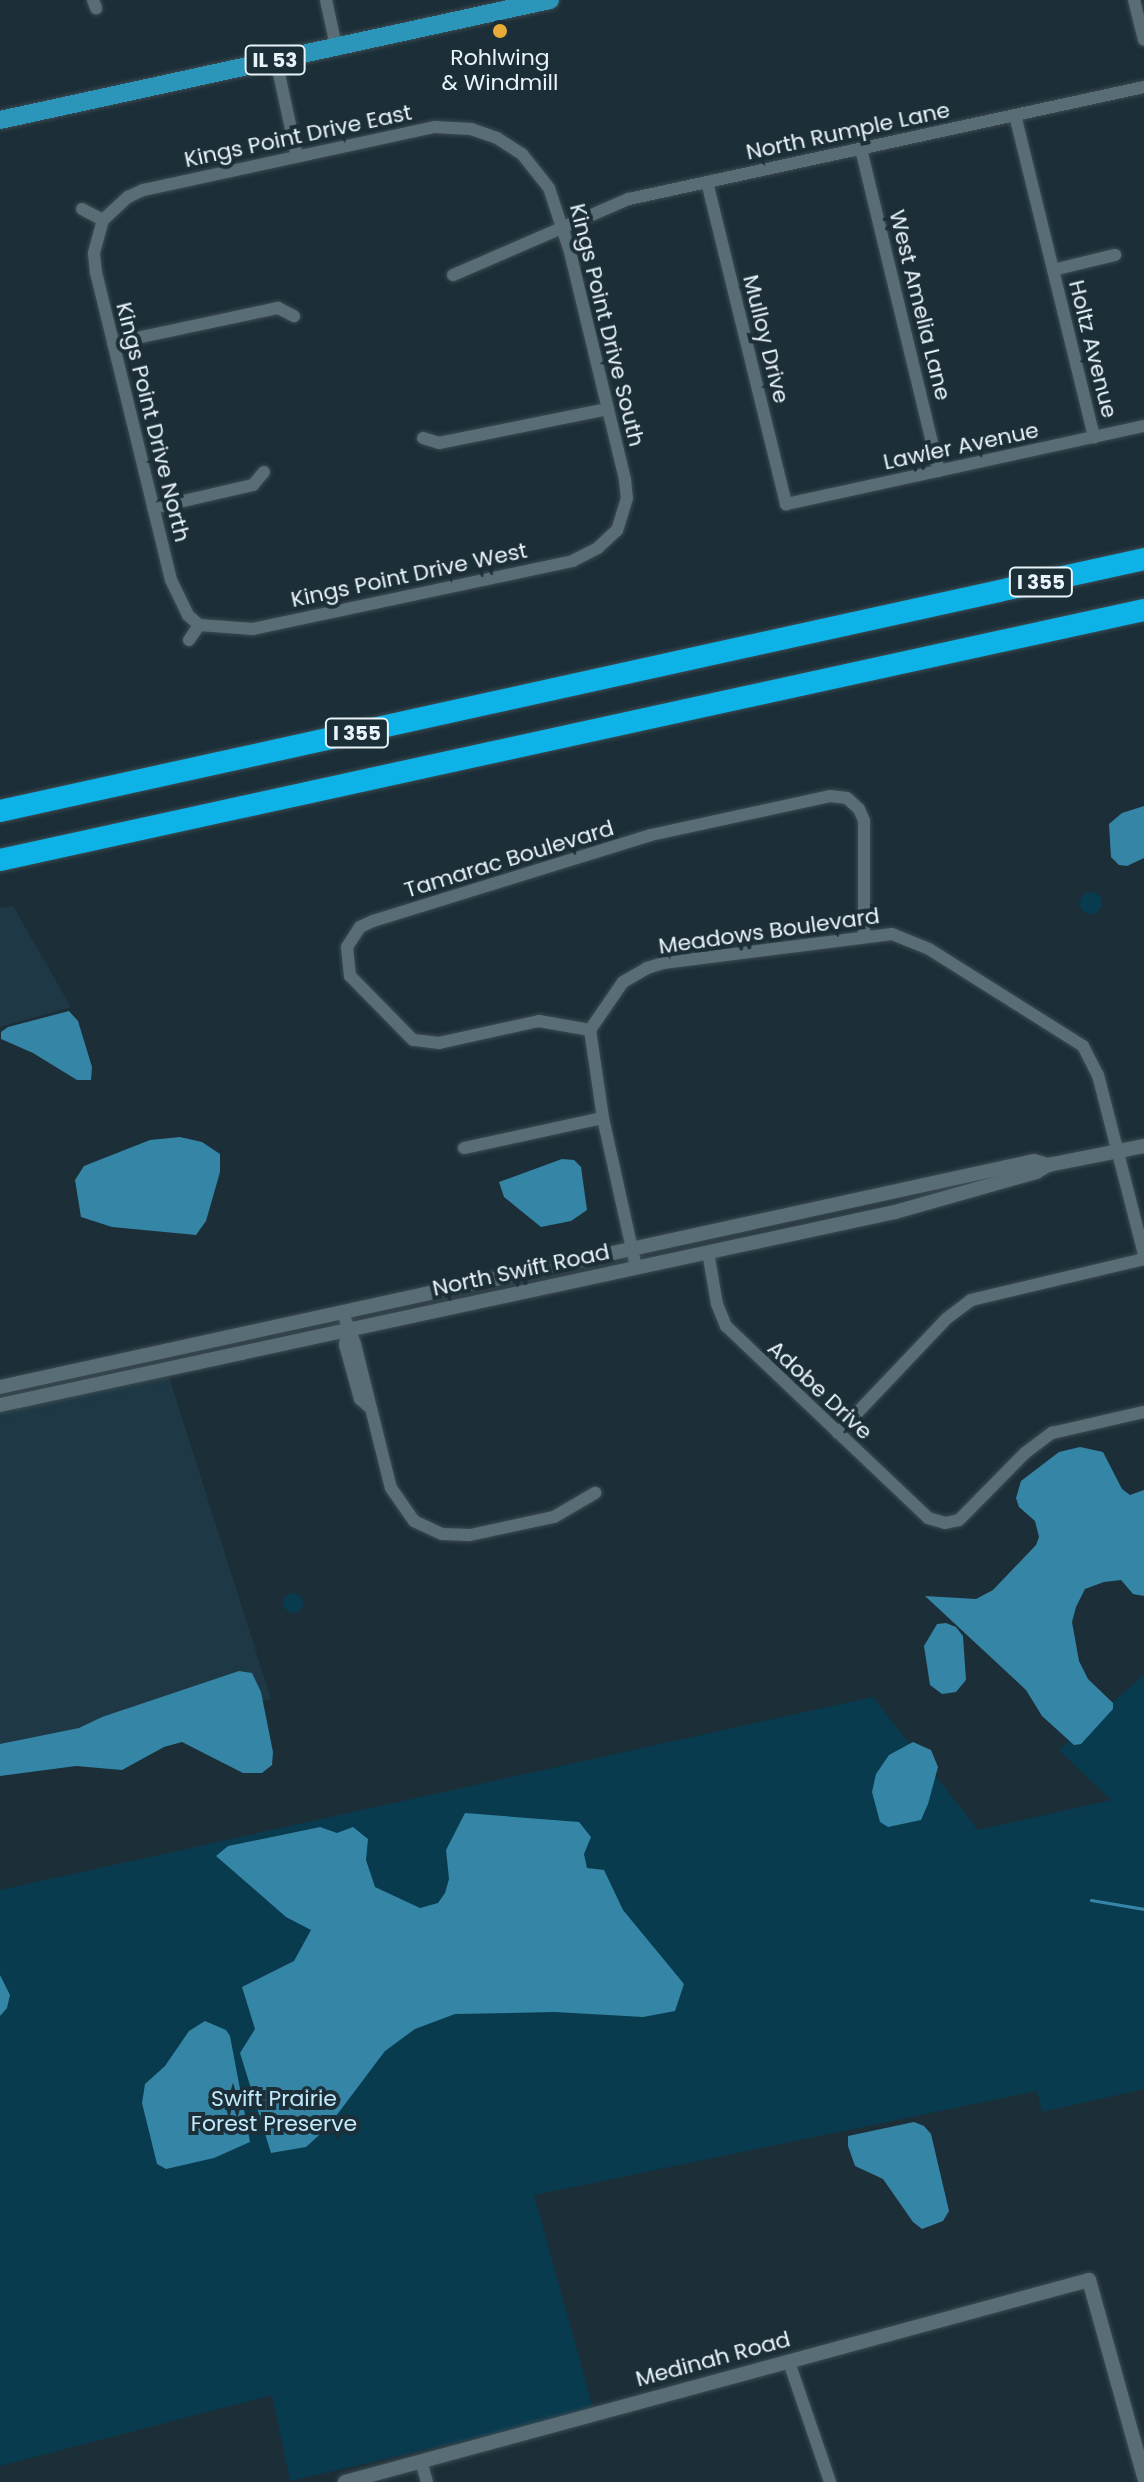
<!DOCTYPE html>
<html>
<head>
<meta charset="utf-8">
<style>
	body { margin:0 }
	#map { position:relative; width:1144px; height:2482px; overflow:hidden; background:#1c2e37; font-family:Poppins,sans-serif }
	div>[style] { position:absolute }
	[style*='--x'] { left:calc(var(--x)*1px); top:calc(var(--y)*1px); width:calc(var(--w)*1px); rotate:calc(var(--a)*1deg) }
	.built>* { inset:0; background:#1e3945 }
	.green>* { inset:0; background:#083b4e }
	.round { border-radius:50% }
	.water>* { inset:0; background:#3585a6 }
	.stream>* { height:3px; margin:-1.5px; padding:0 1.5px; transform-origin:1.5px; border-radius:1.5px; background:#3585a6 }
	.roads { filter:drop-shadow(0 0 2px #3c4b53) drop-shadow(0 0 2px #3c4b53) }
	.minor>* { height:12px; margin:-6px; padding:0 6px; transform-origin:6px; border-radius:6px; background:#596d77 }
	.tertiary>* { height:14px; margin:-7px; padding:0 7px; transform-origin:7px; border-radius:7px; background:#596d77 }
	.primary>* { height:18px; margin:-9px; padding:0 9px; transform-origin:9px; border-radius:9px; background:#2b96ba }
	.motorway>* { height:22px; margin:-11px; padding:0 11px; transform-origin:11px; border-radius:11px; background:#0db2e7 }
	.dots>* { width:22px; height:22px; translate:-50% -50%; box-sizing:border-box; border:4px solid #1c2e37; border-radius:50% }
	span { translate:-50% -50%; white-space:nowrap; text-align:center; line-height:1.15; -webkit-text-stroke:8px #1c2e37; paint-order:stroke }
	.shield-label span { padding:2px 6px; background:#1c2e37; border:2px solid; border-radius:6px; -webkit-text-stroke-width:0 }
	.shield-label { font-size:20px; color:#e9f4fa; font-weight:700 }
	.poi-label { font-size:22px; color:#e9f4fa }
	.street-label { font-size:22px; color:#e9f4fa }
	.park-label { font-size:22px; color:#c2eafd }
</style>
</head>
<body>
<div id="map">
	<div class="built">
		<div style="clip-path:polygon(13px 906px,71px 1007px,0 1027px,0 908px)"></div>
		<div style="clip-path:polygon(165px 1364px,271px 1699px,0 1749px,0 1400px)"></div>
	</div>
	<div class="green">
		<div class="round" style="left:1080px;top:892px;width:22px;height:22px"></div>
		<div class="round" style="left:283px;top:1593px;width:20px;height:20px"></div>
		<div style="clip-path:polygon(1144px 1675px,1144px 2089px,1042px 2112px,1037px 2091px,534px 2195px,594px 2411px,290px 2481px,272px 2395px,0 2466px,0 1890px,873px 1697px,978px 1830px,1111px 1800px,1059px 1750px)"></div>
	</div>
	<div class="water">
		<div style="clip-path:polygon(1144px 806px,1144px 858px,1127px 866px,1119px 865px,1111px 857px,1109px 824px,1122px 813px)"></div>
		<div style="clip-path:polygon(69px 1011px,78px 1021px,92px 1067px,91px 1080px,77px 1080px,33px 1053px,1px 1039px,1px 1032px,8px 1027px)"></div>
		<div style="clip-path:polygon(180px 1137px,202px 1142px,220px 1154px,220px 1172px,206px 1221px,196px 1235px,112px 1227px,81px 1217px,75px 1180px,84px 1166px,150px 1140px)"></div>
		<div style="clip-path:polygon(562px 1159px,574px 1160px,581px 1167px,587px 1210px,571px 1221px,541px 1227px,504px 1197px,499px 1182px)"></div>
		<div style="clip-path:polygon(1080px 1447px,1103px 1452px,1122px 1489px,1130px 1495px,1144px 1490px,1144px 1596px,1133px 1594px,1121px 1580px,1104px 1582px,1085px 1589px,1076px 1607px,1072px 1622px,1079px 1661px,1088px 1679px,1113px 1703px,1113px 1709px,1081px 1744px,1074px 1745px,1042px 1716px,1026px 1690px,925px 1596px,976px 1599px,993px 1590px,1036px 1545px,1039px 1537px,1035px 1521px,1019px 1507px,1016px 1498px,1021px 1481px,1059px 1452px)"></div>
		<div style="clip-path:polygon(946px 1623px,956px 1627px,963px 1636px,966px 1680px,956px 1692px,942px 1694px,930px 1685px,924px 1646px,937px 1624px)"></div>
		<div style="clip-path:polygon(239px 1671px,252px 1673px,261px 1692px,273px 1752px,272px 1765px,262px 1773px,243px 1773px,182px 1742px,164px 1747px,122px 1770px,76px 1766px,0 1776px,0 1744px,79px 1728px,102px 1717px)"></div>
		<div style="clip-path:polygon(913px 1742px,931px 1750px,938px 1767px,928px 1804px,921px 1820px,888px 1827px,880px 1822px,872px 1792px,876px 1774px,889px 1755px)"></div>
		<div style="clip-path:polygon(465px 1813px,579px 1822px,591px 1837px,584px 1854px,587px 1868px,604px 1870px,623px 1910px,684px 1984px,675px 2011px,643px 2017px,555px 2012px,455px 2014px,415px 2029px,385px 2051px,327px 2128px,306px 2147px,271px 2153px,240px 2053px,255px 2029px,242px 1987px,294px 1961px,311px 1930px,286px 1917px,216px 1856px,228px 1846px,320px 1827px,337px 1833px,353px 1827px,368px 1839px,366px 1860px,375px 1887px,420px 1908px,438px 1903px,445px 1893px,449px 1879px,446px 1850px)"></div>
		<div style="clip-path:polygon(0 1975px,10px 1995px,7px 2008px,0 2016px)"></div>
		<div style="clip-path:polygon(205px 2021px,226px 2030px,230px 2036px,250px 2142px,214px 2158px,166px 2169px,157px 2164px,142px 2103px,145px 2084px,165px 2066px,189px 2031px)"></div>
		<div style="clip-path:polygon(914px 2122px,924px 2126px,931px 2134px,949px 2211px,943px 2221px,922px 2229px,913px 2222px,883px 2179px,855px 2166px,848px 2146px,848px 2136px)"></div>
	</div>
	<div class="stream">
		<div style="--x:1091;--y:1900;--w:54;--a:9.6"></div>
	</div>
	<div class="roads">
		<div class="minor">
			<div style="--x:93;--y:0;--w:9;--a:69"></div>
			<div style="--x:326;--y:0;--w:47;--a:77.7"></div>
			<div style="--x:1134;--y:0;--w:41;--a:76"></div>
			<div style="--x:276;--y:60;--w:98;--a:77.7"></div>
			<div style="--x:1015;--y:115;--w:332;--a:76.2"></div>
			<div style="--x:434;--y:127;--w:37;--a:3"></div>
			<div style="--x:471;--y:129;--w:28;--a:19"></div>
			<div style="--x:497;--y:138;--w:30;--a:33"></div>
			<div style="--x:522;--y:154;--w:43;--a:51.5"></div>
			<div style="--x:549;--y:188;--w:67;--a:71.8"></div>
			<div style="--x:570;--y:252;--w:235;--a:76.4"></div>
			<div style="--x:625;--y:480;--w:18;--a:84"></div>
			<div style="--x:627;--y:498;--w:34;--a:107"></div>
			<div style="--x:617;--y:530;--w:26;--a:137"></div>
			<div style="--x:598;--y:548;--w:28;--a:153"></div>
			<div style="--x:573;--y:561;--w:327;--a:168"></div>
			<div style="--x:253;--y:629;--w:54;--a:-175.8"></div>
			<div style="--x:199;--y:625;--w:15;--a:-138"></div>
			<div style="--x:188;--y:615;--w:39;--a:-116"></div>
			<div style="--x:171;--y:580;--w:316;--a:-103.7"></div>
			<div style="--x:96;--y:273;--w:20;--a:-96"></div>
			<div style="--x:94;--y:253;--w:34;--a:-75"></div>
			<div style="--x:103;--y:220;--w:34;--a:-43"></div>
			<div style="--x:128;--y:197;--w:17;--a:-25"></div>
			<div style="--x:143;--y:190;--w:298;--a:-12.2"></div>
			<div style="--x:861;--y:149;--w:331;--a:76.4"></div>
			<div style="--x:707;--y:182;--w:332;--a:76.2"></div>
			<div style="--x:786;--y:504;--w:366;--a:-12.3"></div>
			<div style="--x:82;--y:209;--w:24;--a:28"></div>
			<div style="--x:1053;--y:270;--w:64;--a:-13.6"></div>
			<div style="--x:453;--y:275;--w:192;--a:-23.4"></div>
			<div style="--x:629;--y:199;--w:527;--a:-12.27"></div>
			<div style="--x:113;--y:343;--w:169;--a:-12"></div>
			<div style="--x:278;--y:308;--w:18;--a:27"></div>
			<div style="--x:423;--y:438;--w:17;--a:17"></div>
			<div style="--x:439;--y:443;--w:172;--a:-11.4"></div>
			<div style="--x:153;--y:508;--w:103;--a:-13"></div>
			<div style="--x:253;--y:485;--w:17;--a:-50"></div>
			<div style="--x:189;--y:640;--w:18;--a:-56"></div>
			<div style="--x:590;--y:1030;--w:52;--a:-170"></div>
			<div style="--x:539;--y:1021;--w:102;--a:167.6"></div>
			<div style="--x:439;--y:1043;--w:26;--a:-173"></div>
			<div style="--x:413;--y:1040;--w:90;--a:-134.5"></div>
			<div style="--x:350;--y:976;--w:29;--a:-96"></div>
			<div style="--x:347;--y:947;--w:24;--a:-57"></div>
			<div style="--x:360;--y:927;--w:14;--a:-25"></div>
			<div style="--x:373;--y:921;--w:291;--a:-17.2"></div>
			<div style="--x:651;--y:835;--w:183;--a:-12.3"></div>
			<div style="--x:830;--y:796;--w:17;--a:7"></div>
			<div style="--x:847;--y:798;--w:16;--a:43"></div>
			<div style="--x:859;--y:809;--w:13;--a:67"></div>
			<div style="--x:864;--y:821;--w:115;--a:90"></div>
			<div style="--x:464;--y:1148;--w:142;--a:-12.2"></div>
			<div style="--x:708;--y:1252;--w:53;--a:80.2"></div>
			<div style="--x:717;--y:1304;--w:24;--a:68"></div>
			<div style="--x:726;--y:1326;--w:279;--a:43.5"></div>
			<div style="--x:928;--y:1518;--w:18;--a:16"></div>
			<div style="--x:945;--y:1523;--w:14;--a:-12"></div>
			<div style="--x:959;--y:1520;--w:94;--a:-45.4"></div>
			<div style="--x:1025;--y:1453;--w:34;--a:-37"></div>
			<div style="--x:1052;--y:1433;--w:94;--a:-12.9"></div>
			<div style="--x:636;--y:1267;--w:153;--a:-102.5"></div>
			<div style="--x:603;--y:1118;--w:89;--a:-98.4"></div>
			<div style="--x:590;--y:1030;--w:58;--a:-55.5"></div>
			<div style="--x:623;--y:982;--w:28;--a:-30"></div>
			<div style="--x:647;--y:968;--w:17;--a:-17"></div>
			<div style="--x:663;--y:963;--w:231;--a:-7.2"></div>
			<div style="--x:892;--y:934;--w:40;--a:22"></div>
			<div style="--x:929;--y:949;--w:182;--a:32.2"></div>
			<div style="--x:1083;--y:1046;--w:33;--a:63"></div>
			<div style="--x:1098;--y:1075;--w:185;--a:75.6"></div>
			<div style="--x:343;--y:1314;--w:32;--a:68"></div>
			<div style="--x:355;--y:1344;--w:148;--a:76"></div>
			<div style="--x:391;--y:1488;--w:40;--a:55.1"></div>
			<div style="--x:414;--y:1521;--w:31;--a:25"></div>
			<div style="--x:442;--y:1534;--w:28;--a:2"></div>
			<div style="--x:470;--y:1535;--w:86;--a:-12.1"></div>
			<div style="--x:554;--y:1517;--w:48;--a:-30.3"></div>
			<div style="--x:347;--y:1331;--w:14;--a:98"></div>
			<div style="--x:345;--y:1345;--w:56;--a:74.5"></div>
			<div style="--x:360;--y:1399;--w:11;--a:41"></div>
			<div style="--x:838;--y:1433;--w:157;--a:-46.5"></div>
			<div style="--x:946;--y:1319;--w:31;--a:-37"></div>
			<div style="--x:971;--y:1300;--w:178;--a:-13.3"></div>
			<div style="--x:789;--y:2362;--w:127;--a:71.1"></div>
			<div style="--x:421;--y:2461;--w:22;--a:74"></div>
		</div>
		<div class="tertiary">
			<div style="--x:0;--y:1387;--w:1058;--a:-12.33"></div>
			<div style="--x:1034;--y:1161;--w:15;--a:16"></div>
			<div style="--x:0;--y:1405;--w:916;--a:-12.17"></div>
			<div style="--x:895;--y:1212;--w:147;--a:-15.8"></div>
			<div style="--x:1036;--y:1172;--w:14;--a:-30"></div>
			<div style="--x:1048;--y:1165;--w:98;--a:-11.2"></div>
			<div style="--x:345;--y:2482;--w:771;--a:-15.19"></div>
			<div style="--x:1089;--y:2280;--w:205;--a:74.4"></div>
		</div>
		<div class="primary">
			<div style="--x:0;--y:120;--w:563;--a:-12.31"></div>
		</div>
		<div class="motorway">
			<div style="--x:0;--y:811;--w:1171;--a:-12.42"></div>
			<div style="--x:0;--y:860;--w:1171;--a:-12.33"></div>
		</div>
	</div>
	<div class="dots">
		<div style="left:500px;top:31px;background:#e8ab37"></div>
	</div>
	<div class="shield-label">
		<span style="left:275px;top:60px">IL 53</span>
		<span style="left:1041px;top:582px">I 355</span>
		<span style="left:357px;top:733px">I 355</span>
	</div>
	<div class="poi-label">
		<span style="left:500px;top:70px">Rohlwing<br>&amp; Windmill</span>
	</div>
	<div class="street-label">
		<span style="left:848px;top:131px;rotate:-12deg">North Rumple Lane</span>
		<span style="left:298px;top:136px;rotate:-12deg">Kings Point Drive East</span>
		<span style="left:920px;top:305px;rotate:76deg">West Amelia Lane</span>
		<span style="left:607px;top:325px;rotate:76deg">Kings Point Drive South</span>
		<span style="left:766px;top:339px;rotate:76deg">Mulloy Drive</span>
		<span style="left:1093px;top:349px;rotate:76deg">Holtz Avenue</span>
		<span style="left:153px;top:422px;rotate:76deg">Kings Point Drive North</span>
		<span style="left:961px;top:446px;rotate:-12deg">Lawler Avenue</span>
		<span style="left:409px;top:575px;rotate:-12deg">Kings Point Drive West</span>
		<span style="left:509px;top:859px;rotate:-17deg">Tamarac Boulevard</span>
		<span style="left:769px;top:931px;rotate:-8deg">Meadows Boulevard</span>
		<span style="left:521px;top:1270px;rotate:-12deg">North Swift Road</span>
		<span style="left:820px;top:1390px;rotate:43deg">Adobe Drive</span>
		<span style="left:713px;top:2359px;rotate:-15deg">Medinah Road</span>
	</div>
	<div class="park-label">
		<span style="left:274px;top:2111px">Swift Prairie<br>Forest Preserve</span>
	</div>
</div>
</body>
</html>
